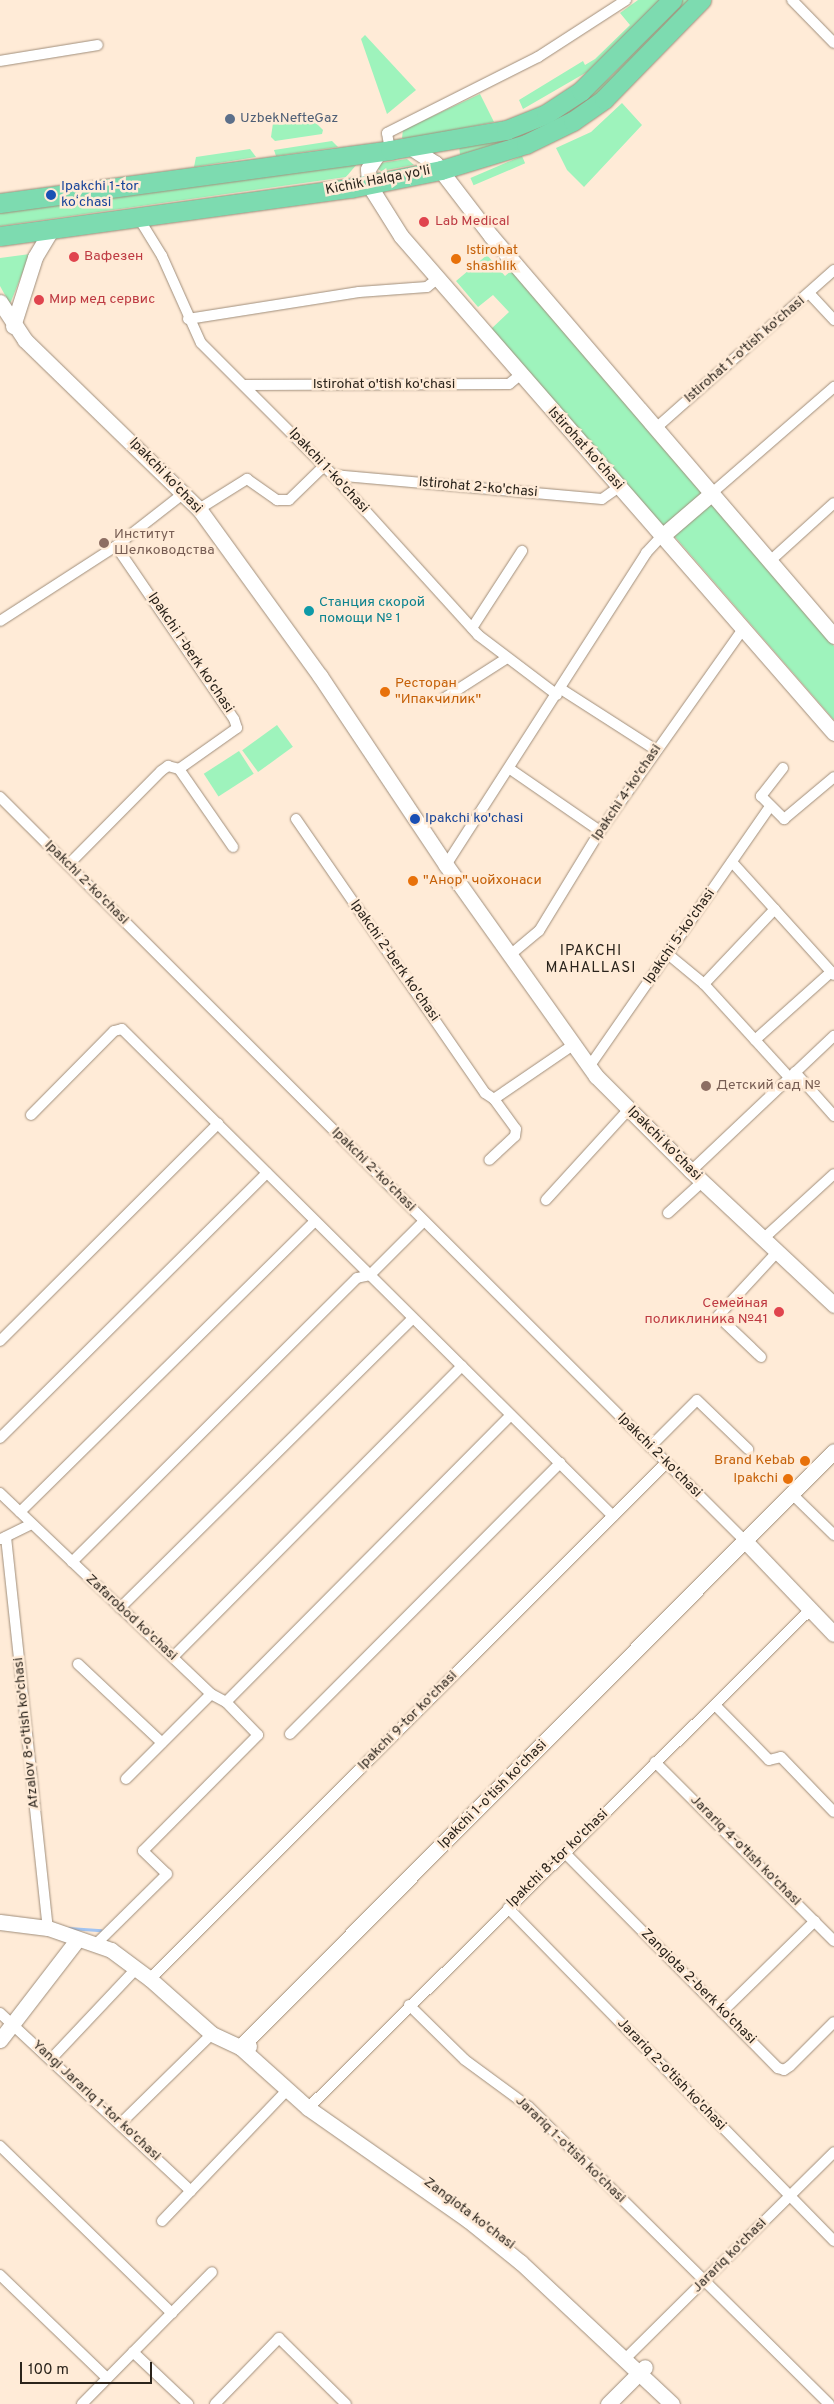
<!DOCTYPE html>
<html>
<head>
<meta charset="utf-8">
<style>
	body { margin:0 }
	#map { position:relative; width:834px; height:2404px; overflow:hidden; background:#ffebd7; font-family:Overpass,sans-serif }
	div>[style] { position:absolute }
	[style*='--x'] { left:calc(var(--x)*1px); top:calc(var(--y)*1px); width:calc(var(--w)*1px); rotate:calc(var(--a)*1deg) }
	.green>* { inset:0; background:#9ef3bc; transform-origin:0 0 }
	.stream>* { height:2.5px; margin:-1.25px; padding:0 1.25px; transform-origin:1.25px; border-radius:1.25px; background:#a2c4f2 }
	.roads { filter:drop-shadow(0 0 1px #a08e7b) drop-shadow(0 0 1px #a08e7b) }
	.street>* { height:10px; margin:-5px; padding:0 5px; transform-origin:5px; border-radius:5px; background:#fff }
	.secondary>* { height:15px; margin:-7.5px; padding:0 7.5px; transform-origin:7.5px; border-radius:7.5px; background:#fff }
	.highway>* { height:19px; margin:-9.5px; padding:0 9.5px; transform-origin:9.5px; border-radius:9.5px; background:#7ddbb0 }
	.dots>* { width:14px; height:14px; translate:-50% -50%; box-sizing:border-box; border:2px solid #ffebd7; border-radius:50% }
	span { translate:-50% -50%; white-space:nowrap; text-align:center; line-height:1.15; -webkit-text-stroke:5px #ffebd7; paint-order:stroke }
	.service-label { font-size:14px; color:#4e5e75 }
	.left { translate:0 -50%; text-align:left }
	.street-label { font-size:14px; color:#2b241c }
	.transit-label { font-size:14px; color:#164399 }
	.health-label { font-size:14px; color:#be3a42 }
	.right { translate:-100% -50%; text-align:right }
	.food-label { font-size:14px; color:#c56008 }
	.education-label { font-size:14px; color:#785e54 }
	.culture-label { font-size:14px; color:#0d838f }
	.neighbourhood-label { font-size:15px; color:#2b241c; letter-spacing:1px }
	.scale { position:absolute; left:20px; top:2362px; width:132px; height:22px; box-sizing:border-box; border:2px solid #2b241c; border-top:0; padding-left:6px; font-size:15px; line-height:18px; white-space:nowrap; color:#2b241c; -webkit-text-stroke:4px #ffebd7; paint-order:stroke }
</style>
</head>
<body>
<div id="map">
	<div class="green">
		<div style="clip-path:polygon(638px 0,660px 0,587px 72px,523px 109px,519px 100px,583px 61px,585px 65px,595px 59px,630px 25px,620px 13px)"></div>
		<div style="clip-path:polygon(682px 0,690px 0,602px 90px,573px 112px,531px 133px,460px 155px,459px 145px,561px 115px,571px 109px,612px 76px)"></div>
		<div style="clip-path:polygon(365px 35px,416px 90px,387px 114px,361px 39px)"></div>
		<div style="clip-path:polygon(480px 94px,494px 122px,406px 140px,402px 138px,403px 130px)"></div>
		<div style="clip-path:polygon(622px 103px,642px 125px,584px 187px,567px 170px,556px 148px,591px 132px)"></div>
		<div style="clip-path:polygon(309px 116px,323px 130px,322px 134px,275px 141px,271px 137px,273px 123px)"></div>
		<div style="clip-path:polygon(332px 141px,338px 147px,276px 156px,274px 150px)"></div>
		<div style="clip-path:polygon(250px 149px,256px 157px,194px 167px,196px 157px)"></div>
		<div style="left:522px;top:156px;width:8px;height:56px;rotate:67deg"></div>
		<div style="clip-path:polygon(407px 159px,414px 165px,381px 171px,378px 169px,381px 163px)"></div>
		<div style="clip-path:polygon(357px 164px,346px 177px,0 226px,0 211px)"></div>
		<div style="clip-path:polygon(30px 254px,10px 304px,0 286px,0 258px)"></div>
		<div style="clip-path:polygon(487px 255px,505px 276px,511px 271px,703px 492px,664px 527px,490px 330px,509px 312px,493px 295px,478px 307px,456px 281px)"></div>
		<div style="clip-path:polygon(712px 502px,834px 646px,834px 720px,675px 537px,675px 532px)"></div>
		<div style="left:277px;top:725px;width:27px;height:43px;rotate:54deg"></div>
		<div style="left:239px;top:751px;width:27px;height:42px;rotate:57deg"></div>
	</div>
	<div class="stream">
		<div style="--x:69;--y:1928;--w:32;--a:4"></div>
	</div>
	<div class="roads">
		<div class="street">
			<div style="--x:792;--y:0;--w:60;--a:45.7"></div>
			<div style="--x:0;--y:61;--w:99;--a:-9.3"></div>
			<div style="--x:390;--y:150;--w:17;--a:-100"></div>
			<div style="--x:387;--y:133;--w:169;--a:-26.7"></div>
			<div style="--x:538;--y:57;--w:105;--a:-32.9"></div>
			<div style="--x:138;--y:217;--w:46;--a:58.4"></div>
			<div style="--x:162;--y:256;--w:95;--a:65.9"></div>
			<div style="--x:201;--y:343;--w:187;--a:45"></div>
			<div style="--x:333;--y:475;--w:216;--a:47.8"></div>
			<div style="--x:478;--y:635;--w:99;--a:37.2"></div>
			<div style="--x:809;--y:293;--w:37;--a:47"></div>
			<div style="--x:188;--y:319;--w:173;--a:-9"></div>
			<div style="--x:359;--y:292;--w:68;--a:-4.2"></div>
			<div style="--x:427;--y:287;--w:13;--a:-39"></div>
			<div style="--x:245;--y:385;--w:264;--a:-0.2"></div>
			<div style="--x:509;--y:384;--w:14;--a:-39"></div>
			<div style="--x:656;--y:428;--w:238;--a:-41.6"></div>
			<div style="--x:333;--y:475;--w:270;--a:5.1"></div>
			<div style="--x:602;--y:499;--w:21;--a:-35"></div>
			<div style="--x:712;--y:493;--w:162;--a:-41"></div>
			<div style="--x:199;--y:509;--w:57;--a:-32"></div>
			<div style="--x:247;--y:479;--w:37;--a:35"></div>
			<div style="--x:277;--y:500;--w:12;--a:0"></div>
			<div style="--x:289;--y:500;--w:49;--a:-44.2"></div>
			<div style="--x:770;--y:561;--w:86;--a:-42.2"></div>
			<div style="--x:0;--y:621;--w:138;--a:-32.9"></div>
			<div style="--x:116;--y:546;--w:80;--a:-37.9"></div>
			<div style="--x:472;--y:628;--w:92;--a:-57"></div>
			<div style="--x:561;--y:689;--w:113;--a:32.7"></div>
			<div style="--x:443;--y:699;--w:76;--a:-32.6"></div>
			<div style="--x:783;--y:768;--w:36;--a:128"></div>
			<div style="--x:761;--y:796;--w:33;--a:45"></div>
			<div style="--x:784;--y:819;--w:65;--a:-40"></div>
			<div style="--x:179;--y:769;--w:95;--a:55.3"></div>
			<div style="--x:510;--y:769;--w:109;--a:34.6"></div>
			<div style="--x:0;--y:797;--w:1054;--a:44.96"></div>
			<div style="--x:296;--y:819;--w:333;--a:55.4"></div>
			<div style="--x:485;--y:1093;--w:11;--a:34"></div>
			<div style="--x:494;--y:1099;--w:37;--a:54"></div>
			<div style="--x:516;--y:1129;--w:7;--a:98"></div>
			<div style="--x:515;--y:1136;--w:35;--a:137"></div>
			<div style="--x:732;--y:862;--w:152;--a:47.9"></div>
			<div style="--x:68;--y:865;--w:132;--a:-45.3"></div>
			<div style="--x:161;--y:771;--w:9;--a:-36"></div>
			<div style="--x:168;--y:766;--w:11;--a:15"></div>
			<div style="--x:179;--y:769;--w:71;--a:-35.3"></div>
			<div style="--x:237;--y:728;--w:9;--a:-108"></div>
			<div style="--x:234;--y:719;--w:209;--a:-124.3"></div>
			<div style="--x:446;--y:865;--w:371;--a:-57.3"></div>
			<div style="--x:646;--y:553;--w:23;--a:-47"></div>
			<div style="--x:510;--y:955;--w:38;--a:-40"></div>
			<div style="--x:539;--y:931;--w:117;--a:-58.6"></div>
			<div style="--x:600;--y:831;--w:247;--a:-54.7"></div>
			<div style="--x:669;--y:955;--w:45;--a:39.6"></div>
			<div style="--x:704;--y:984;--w:126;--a:47.6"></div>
			<div style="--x:704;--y:984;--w:103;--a:-46.6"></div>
			<div style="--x:755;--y:1040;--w:102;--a:-41.8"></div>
			<div style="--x:589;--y:1067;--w:317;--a:-55.2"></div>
			<div style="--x:795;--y:1072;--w:59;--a:48.4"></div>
			<div style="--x:494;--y:1099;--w:96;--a:-34.4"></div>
			<div style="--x:31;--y:1115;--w:118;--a:-45.3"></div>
			<div style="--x:114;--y:1031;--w:8;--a:-14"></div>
			<div style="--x:122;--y:1029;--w:692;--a:44.77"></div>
			<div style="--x:691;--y:1171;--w:197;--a:-43.4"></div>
			<div style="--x:546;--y:1200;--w:123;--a:-47.6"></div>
			<div style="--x:668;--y:1213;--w:46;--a:-42.4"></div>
			<div style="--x:763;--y:1239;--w:96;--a:-42.5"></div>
			<div style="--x:0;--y:1341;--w:308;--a:-44.9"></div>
			<div style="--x:761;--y:1357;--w:59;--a:-136.4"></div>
			<div style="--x:718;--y:1316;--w:87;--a:-47.3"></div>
			<div style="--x:0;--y:1438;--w:376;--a:-44.8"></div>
			<div style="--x:650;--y:1447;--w:66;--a:-45"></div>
			<div style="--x:697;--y:1400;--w:71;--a:43.9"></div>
			<div style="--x:0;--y:1493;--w:291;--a:43.6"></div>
			<div style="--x:211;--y:1694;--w:17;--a:28"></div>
			<div style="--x:226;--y:1702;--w:46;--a:45.9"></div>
			<div style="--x:258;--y:1735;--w:163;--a:134.8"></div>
			<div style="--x:143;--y:1851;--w:33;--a:44"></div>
			<div style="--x:167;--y:1874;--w:100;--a:135.4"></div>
			<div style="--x:792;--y:1494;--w:59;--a:44.3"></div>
			<div style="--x:20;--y:1512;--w:414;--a:-44.6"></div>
			<div style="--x:6;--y:1537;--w:393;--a:83.9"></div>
			<div style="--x:1;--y:1539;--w:34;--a:-26"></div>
			<div style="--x:72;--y:1562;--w:402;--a:-44.9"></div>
			<div style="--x:357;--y:1278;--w:13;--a:-13"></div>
			<div style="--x:370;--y:1275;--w:76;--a:-45"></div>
			<div style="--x:120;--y:1608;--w:412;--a:-44.7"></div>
			<div style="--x:173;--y:1657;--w:410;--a:-45.2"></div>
			<div style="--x:78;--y:1664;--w:115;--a:43.2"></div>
			<div style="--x:226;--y:1702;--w:404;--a:-45.2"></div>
			<div style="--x:715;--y:1705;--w:77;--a:45.5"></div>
			<div style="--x:769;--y:1760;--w:12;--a:-14"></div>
			<div style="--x:781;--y:1757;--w:76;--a:46.1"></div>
			<div style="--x:290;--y:1734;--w:383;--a:-45.1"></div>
			<div style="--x:655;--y:1762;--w:253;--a:45"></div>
			<div style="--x:126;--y:1779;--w:120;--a:-45"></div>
			<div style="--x:565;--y:1853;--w:303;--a:45.3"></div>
			<div style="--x:778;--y:2068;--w:6;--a:18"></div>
			<div style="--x:784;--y:2070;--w:7;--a:-34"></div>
			<div style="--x:790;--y:2066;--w:62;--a:-45"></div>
			<div style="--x:508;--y:1908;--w:466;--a:45.6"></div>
			<div style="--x:150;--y:1979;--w:730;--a:-45"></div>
			<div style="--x:409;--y:2005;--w:78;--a:44.5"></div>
			<div style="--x:465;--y:2060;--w:79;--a:36.3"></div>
			<div style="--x:529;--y:2107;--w:422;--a:44.7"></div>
			<div style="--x:722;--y:2012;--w:130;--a:-44.4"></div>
			<div style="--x:0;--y:2013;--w:261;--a:43"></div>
			<div style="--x:52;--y:2058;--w:122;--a:-46.7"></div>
			<div style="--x:308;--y:2108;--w:707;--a:-44.77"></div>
			<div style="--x:121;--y:2123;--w:127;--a:-44.4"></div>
			<div style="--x:0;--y:2146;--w:240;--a:44.2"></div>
			<div style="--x:162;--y:2221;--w:181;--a:-46.3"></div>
			<div style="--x:0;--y:2275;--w:149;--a:43.9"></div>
			<div style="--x:133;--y:2352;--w:76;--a:43.4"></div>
			<div style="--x:625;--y:2359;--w:294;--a:-44.7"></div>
			<div style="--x:82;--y:2404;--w:185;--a:-45.4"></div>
			<div style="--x:215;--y:2404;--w:92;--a:-45.9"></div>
			<div style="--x:279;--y:2338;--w:94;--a:44.6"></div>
		</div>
		<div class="secondary">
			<div style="--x:410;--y:147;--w:30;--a:33"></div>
			<div style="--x:435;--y:163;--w:92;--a:52.5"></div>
			<div style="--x:491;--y:236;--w:527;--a:49.39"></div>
			<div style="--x:379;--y:152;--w:20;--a:123"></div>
			<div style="--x:368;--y:169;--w:16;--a:86"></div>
			<div style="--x:369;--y:185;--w:60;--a:57.9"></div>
			<div style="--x:401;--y:236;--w:659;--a:48.94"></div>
			<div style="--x:0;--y:302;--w:45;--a:56.7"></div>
			<div style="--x:25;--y:340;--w:243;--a:44.2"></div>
			<div style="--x:199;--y:509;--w:206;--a:54.1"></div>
			<div style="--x:320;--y:676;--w:227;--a:56.3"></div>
			<div style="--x:446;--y:865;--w:259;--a:54.6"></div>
			<div style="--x:596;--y:1076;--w:134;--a:45"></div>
			<div style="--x:691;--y:1171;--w:196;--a:43.1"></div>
			<div style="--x:13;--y:326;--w:72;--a:-72.3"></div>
			<div style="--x:35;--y:257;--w:33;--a:-59"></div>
			<div style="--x:662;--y:536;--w:66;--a:-40.7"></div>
			<div style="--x:746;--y:1542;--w:127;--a:46.3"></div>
			<div style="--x:0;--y:1922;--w:48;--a:7.1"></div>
			<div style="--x:48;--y:1928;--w:67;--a:19.2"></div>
			<div style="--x:111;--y:1950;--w:49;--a:36.6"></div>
			<div style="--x:150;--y:1979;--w:83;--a:41.6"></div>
			<div style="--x:212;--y:2034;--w:31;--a:25"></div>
			<div style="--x:240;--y:2047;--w:9;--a:-6"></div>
			<div style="--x:0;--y:2040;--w:126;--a:-52.4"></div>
			<div style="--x:608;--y:2404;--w:52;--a:-45"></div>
			<div style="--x:672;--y:2404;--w:208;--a:-136.9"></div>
			<div style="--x:520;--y:2262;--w:67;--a:-141.1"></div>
			<div style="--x:468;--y:2220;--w:195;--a:-145"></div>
			<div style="--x:308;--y:2108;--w:91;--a:-138.1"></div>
			<div style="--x:240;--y:2047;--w:841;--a:-45.1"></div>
		</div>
		<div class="highway">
			<div style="--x:0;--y:203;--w:394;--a:-7.7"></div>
			<div style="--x:390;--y:150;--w:118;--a:-9.8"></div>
			<div style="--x:506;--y:130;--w:43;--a:-21.8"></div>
			<div style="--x:546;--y:114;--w:42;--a:-33.3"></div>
			<div style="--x:581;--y:91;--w:129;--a:-45"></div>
			<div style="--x:0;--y:236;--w:354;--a:-7.8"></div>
			<div style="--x:351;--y:188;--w:92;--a:-11.3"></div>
			<div style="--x:441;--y:170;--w:89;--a:-17"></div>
			<div style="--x:526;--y:144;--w:52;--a:-26.1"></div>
			<div style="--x:573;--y:121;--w:38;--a:-35"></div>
			<div style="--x:604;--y:99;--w:139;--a:-45.6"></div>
		</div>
	</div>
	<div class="dots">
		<div style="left:230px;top:119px;background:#5c6f8a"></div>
		<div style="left:51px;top:195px;background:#1a4fb4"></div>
		<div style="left:424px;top:222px;background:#e0444e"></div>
		<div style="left:74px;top:257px;background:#e0444e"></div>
		<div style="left:456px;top:259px;background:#e8710a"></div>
		<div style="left:39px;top:300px;background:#e0444e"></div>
		<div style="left:104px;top:543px;background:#8d6e63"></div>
		<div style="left:309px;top:611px;background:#0f9aa8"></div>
		<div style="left:385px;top:692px;background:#e8710a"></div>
		<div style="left:415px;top:819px;background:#1a4fb4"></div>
		<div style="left:413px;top:881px;background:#e8710a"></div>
		<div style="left:706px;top:1086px;background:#8d6e63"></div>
		<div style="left:779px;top:1312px;background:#e0444e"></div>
		<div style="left:805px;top:1461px;background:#e8710a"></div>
		<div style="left:788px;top:1479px;background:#e8710a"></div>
	</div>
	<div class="service-label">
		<span class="left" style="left:240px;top:119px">UzbekNefteGaz</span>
	</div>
	<div class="street-label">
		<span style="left:378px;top:181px;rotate:-11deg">Kichik Halqa yo'li</span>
		<span style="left:745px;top:350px;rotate:-41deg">Istirohat 1-o'tish ko'chasi</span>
		<span style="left:384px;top:385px">Istirohat o'tish ko'chasi</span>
		<span style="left:585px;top:449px;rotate:48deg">Istirohat ko'chasi</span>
		<span style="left:328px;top:471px;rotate:47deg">Ipakchi 1-ko'chasi</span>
		<span style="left:165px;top:476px;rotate:46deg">Ipakchi ko'chasi</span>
		<span style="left:478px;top:488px;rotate:5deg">Istirohat 2-ko'chasi</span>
		<span style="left:190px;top:653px;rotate:56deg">Ipakchi 1-berk ko'chasi</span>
		<span style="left:627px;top:793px;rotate:-56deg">Ipakchi 4-ko'chasi</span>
		<span style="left:86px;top:883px;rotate:45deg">Ipakchi 2-ko'chasi</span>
		<span style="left:680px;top:937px;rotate:-55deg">Ipakchi 5-ko'chasi</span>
		<span style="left:394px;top:961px;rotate:55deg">Ipakchi 2-berk ko'chasi</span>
		<span style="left:664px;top:1144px;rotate:45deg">Ipakchi ko'chasi</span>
		<span style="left:373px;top:1170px;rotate:45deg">Ipakchi 2-ko'chasi</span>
		<span style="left:659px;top:1456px;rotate:45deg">Ipakchi 2-ko'chasi</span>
		<span style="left:131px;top:1618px;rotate:43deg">Zafarobod ko'chasi</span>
		<span style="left:408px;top:1721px;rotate:-45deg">Ipakchi 9-tor ko'chasi</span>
		<span style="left:27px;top:1733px;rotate:-96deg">Afzalov 8-o'tish ko'chasi</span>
		<span style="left:493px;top:1795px;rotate:-45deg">Ipakchi 1-o'tish ko'chasi</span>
		<span style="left:745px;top:1851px;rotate:45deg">Jarariq 4-o'tish ko'chasi</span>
		<span style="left:558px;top:1859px;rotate:-44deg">Ipakchi 8-tor ko'chasi</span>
		<span style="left:698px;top:1987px;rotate:45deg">Zangiota 2-berk ko'chasi</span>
		<span style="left:671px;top:2075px;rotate:46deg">Jarariq 2-o'tish ko'chasi</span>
		<span style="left:96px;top:2101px;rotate:43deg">Yangi Jarariq 1-tor ko'chasi</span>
		<span style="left:570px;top:2150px;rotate:44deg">Jarariq 1-o'tish ko'chasi</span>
		<span style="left:469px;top:2214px;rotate:37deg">Zangiota ko'chasi</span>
		<span style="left:730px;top:2256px;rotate:-45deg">Jarariq ko'chasi</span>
	</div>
	<div class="transit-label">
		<span class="left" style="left:61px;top:195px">Ipakchi 1-tor<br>koʻchasi</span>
		<span class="left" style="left:425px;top:819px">Ipakchi ko'chasi</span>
	</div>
	<div class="health-label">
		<span class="left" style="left:435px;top:222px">Lab Medical</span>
		<span class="left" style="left:84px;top:257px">Вафезен</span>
		<span class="left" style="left:49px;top:300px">Мир мед сервис</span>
		<span class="right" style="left:768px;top:1312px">Семейная<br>поликлиника №41</span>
	</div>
	<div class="food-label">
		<span class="left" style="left:466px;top:259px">Istirohat<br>shashlik</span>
		<span class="left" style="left:395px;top:692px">Ресторан<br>"Ипакчилик"</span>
		<span class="left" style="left:423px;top:881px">"Анор" чойхонаси</span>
		<span class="right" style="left:795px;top:1461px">Brand Kebab</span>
		<span class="right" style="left:778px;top:1479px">Ipakchi</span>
	</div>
	<div class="education-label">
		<span class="left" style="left:114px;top:543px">Институт<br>Шелководства</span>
		<span class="left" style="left:716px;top:1086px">Детский сад №</span>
	</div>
	<div class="culture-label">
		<span class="left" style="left:319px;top:611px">Станция скорой<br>помощи № 1</span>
	</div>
	<div class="neighbourhood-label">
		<span style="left:591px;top:960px">IPAKCHI<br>MAHALLASI</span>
	</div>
	<div class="scale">100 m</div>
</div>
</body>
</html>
